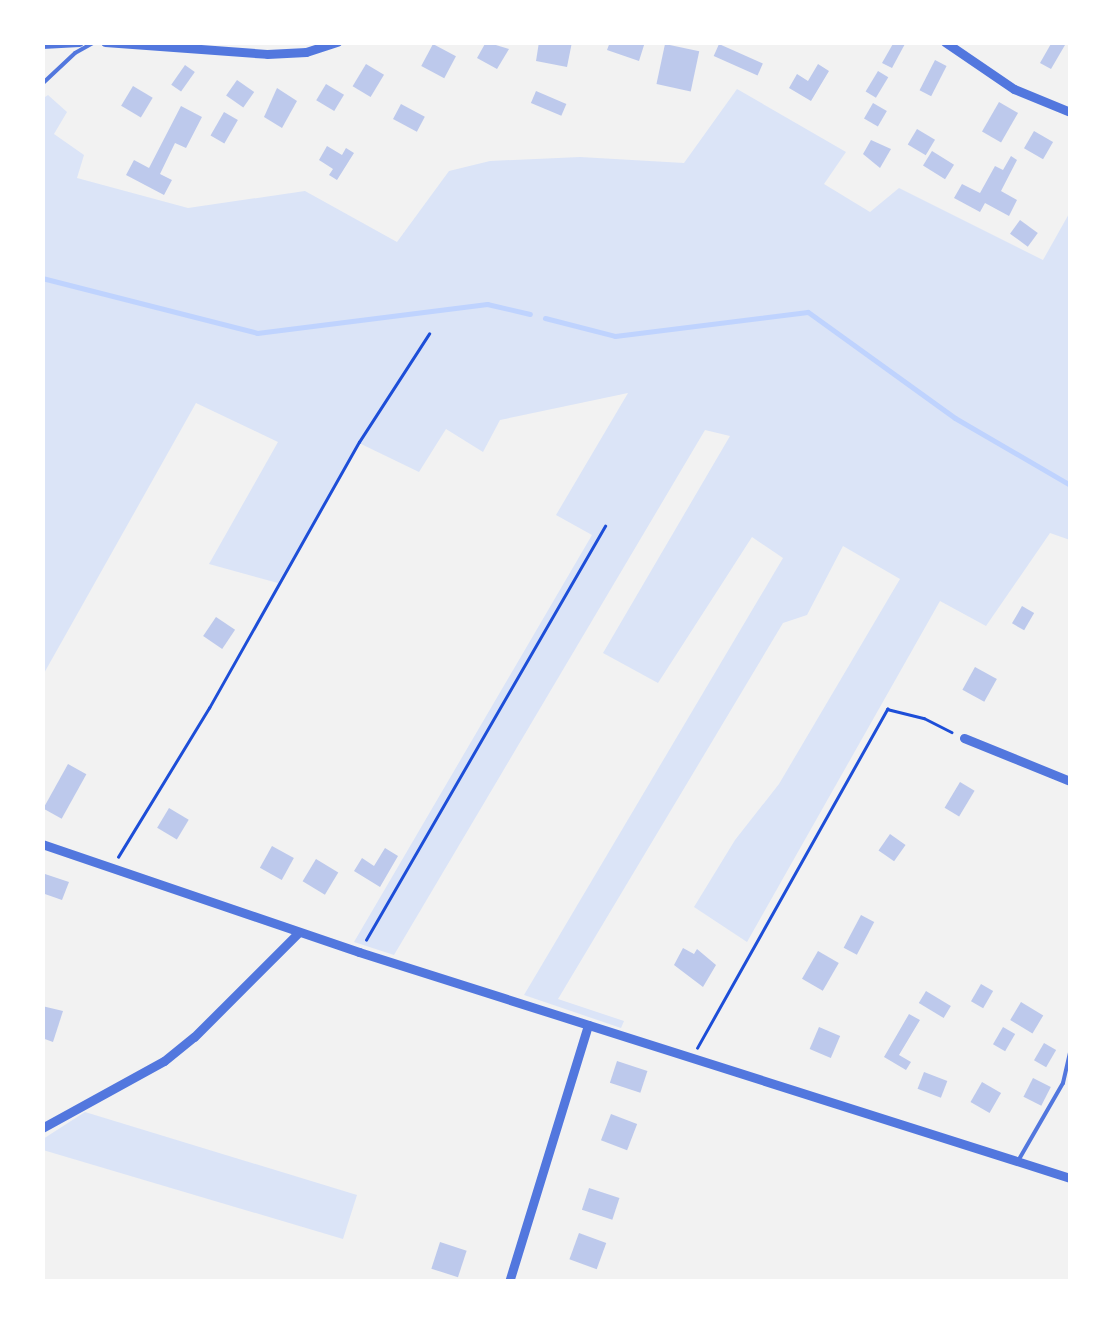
<!DOCTYPE html>
<html>
<head>
<meta charset="utf-8">
<style>
	body { margin:0 }
	#map { position:relative; width:1113px; height:1324px; overflow:hidden; background:#f2f2f2; font-family:Mulish,sans-serif }
	div>[style] { position:absolute }
	[style*='--x'] { left:calc(var(--x)*1px); top:calc(var(--y)*1px); width:calc(var(--w)*1px); rotate:calc(var(--a)*1deg) }
	.green>* { inset:0; background:#dbe4f7 }
	.stream>* { height:5px; margin:-2.5px; padding:0 2.5px; transform-origin:2.5px; border-radius:2.5px; background:#bfd3fe }
	.building>* { inset:0; background:#bdc9ec; transform-origin:0 0 }
	.path>* { height:2.5px; margin:-1.25px; padding:0 1.25px; transform-origin:1.25px; border-radius:1.25px; background:#1d4ed8 }
	.service>* { height:4px; margin:-2px; padding:0 2px; transform-origin:2px; border-radius:2px; background:#5277de }
	.minor>* { height:9px; margin:-4.5px; padding:0 4.5px; transform-origin:4.5px; border-radius:4.5px; background:#5277de }
	span { translate:-50% -50%; white-space:nowrap; text-align:center; line-height:1.15; -webkit-text-stroke:8px #fff; paint-order:stroke }
	.frame { position:absolute; inset:0; border:45px solid #fff; pointer-events:none }
</style>
</head>
<body>
<div id="map">
	<div class="green">
		<div style="clip-path:polygon(737px 89px,846px 152px,824px 184px,870px 212px,899px 188px,1043px 260px,1070px 212px,1070px 540px,1050px 533px,986px 626px,940px 601px,747px 942px,694px 907px,735px 840px,779px 784px,900px 579px,843px 546px,807px 615px,783px 623px,558px 999px,624px 1021px,621px 1028px,524px 995px,783px 558px,752px 537px,658px 683px,603px 653px,730px 436px,705px 430px,394px 955px,354px 942px,592px 535px,556px 515px,628px 393px,500px 420px,483px 452px,446px 429px,419px 472px,359px 443px,278px 583px,209px 564px,278px 442px,196px 403px,43px 675px,42px 99px,48px 95px,67px 112px,54px 134px,84px 155px,77px 178px,188px 208px,305px 191px,397px 242px,449px 171px,490px 161px,580px 157px,684px 163px)"></div>
		<div style="clip-path:polygon(85px 1112px,357px 1195px,343px 1239px,43px 1150px,43px 1139px)"></div>
	</div>
	<div class="stream">
		<div style="--x:42;--y:278;--w:222;--a:14.3"></div>
		<div style="--x:257;--y:333;--w:232;--a:-7.2"></div>
		<div style="--x:487;--y:304;--w:44;--a:13.1"></div>
		<div style="--x:545;--y:318;--w:72;--a:14.4"></div>
		<div style="--x:615;--y:336;--w:194;--a:-7.1"></div>
		<div style="--x:808;--y:312;--w:181;--a:35.8"></div>
		<div style="--x:955;--y:418;--w:133;--a:30.2"></div>
	</div>
	<div class="building">
		<div style="clip-path:polygon(486px 42px,509px 49px,497px 69px,477px 58px)"></div>
		<div style="clip-path:polygon(539px 42px,572px 42px,567px 67px,536px 61px)"></div>
		<div style="clip-path:polygon(610px 42px,633px 44px,645px 42px,639px 61px,607px 50px)"></div>
		<div style="clip-path:polygon(894px 42px,906px 42px,892px 68px,882px 63px)"></div>
		<div style="clip-path:polygon(1052px 42px,1065px 45px,1051px 69px,1040px 63px)"></div>
		<div style="left:433px;top:44px;width:26px;height:25px;rotate:28deg"></div>
		<div style="left:665px;top:44px;width:35px;height:41px;rotate:12deg"></div>
		<div style="left:719px;top:44px;width:48px;height:13px;rotate:24deg"></div>
		<div style="left:935px;top:60px;width:13px;height:34px;rotate:27deg"></div>
		<div style="left:366px;top:64px;width:21px;height:26px;rotate:31deg"></div>
		<div style="clip-path:polygon(818px 64px,829px 71px,811px 101px,789px 88px,797px 74px,808px 81px)"></div>
		<div style="left:185px;top:65px;width:12px;height:24px;rotate:35deg"></div>
		<div style="left:878px;top:71px;width:12px;height:24px;rotate:31deg"></div>
		<div style="left:237px;top:80px;width:21px;height:19px;rotate:35deg"></div>
		<div style="left:326px;top:84px;width:21px;height:19px;rotate:31deg"></div>
		<div style="left:133px;top:86px;width:23px;height:23px;rotate:31deg"></div>
		<div style="clip-path:polygon(277px 88px,297px 101px,282px 128px,264px 117px)"></div>
		<div style="left:536px;top:91px;width:33px;height:13px;rotate:23deg"></div>
		<div style="left:999px;top:102px;width:22px;height:34px;rotate:30deg"></div>
		<div style="left:873px;top:103px;width:16px;height:18px;rotate:30deg"></div>
		<div style="left:401px;top:104px;width:27px;height:17px;rotate:28deg"></div>
		<div style="clip-path:polygon(181px 106px,202px 117px,186px 148px,175px 143px,160px 174px,172px 180px,164px 195px,126px 175px,134px 160px,149px 168px)"></div>
		<div style="left:224px;top:112px;width:16px;height:27px;rotate:30deg"></div>
		<div style="left:917px;top:129px;width:21px;height:18px;rotate:31deg"></div>
		<div style="left:1034px;top:131px;width:22px;height:20px;rotate:30deg"></div>
		<div style="clip-path:polygon(871px 140px,891px 149px,880px 168px,863px 154px)"></div>
		<div style="clip-path:polygon(327px 146px,342px 155px,346px 148px,354px 153px,337px 180px,329px 175px,333px 169px,319px 160px)"></div>
		<div style="left:932px;top:151px;width:26px;height:17px;rotate:32deg"></div>
		<div style="clip-path:polygon(1011px 156px,1017px 160px,1001px 191px,1017px 200px,1009px 216px,985px 203px,980px 212px,954px 198px,962px 184px,980px 193px,995px 166px,1003px 170px)"></div>
		<div style="left:1020px;top:220px;width:22px;height:17px;rotate:36deg"></div>
		<div style="left:1022px;top:606px;width:14px;height:20px;rotate:30deg"></div>
		<div style="left:216px;top:617px;width:23px;height:23px;rotate:34deg"></div>
		<div style="left:975px;top:667px;width:25px;height:26px;rotate:29deg"></div>
		<div style="left:68px;top:764px;width:21px;height:51px;rotate:29deg"></div>
		<div style="left:960px;top:782px;width:17px;height:30px;rotate:31deg"></div>
		<div style="left:169px;top:808px;width:23px;height:23px;rotate:31deg"></div>
		<div style="left:890px;top:834px;width:19px;height:20px;rotate:35deg"></div>
		<div style="left:272px;top:846px;width:25px;height:25px;rotate:29deg"></div>
		<div style="clip-path:polygon(385px 848px,398px 856px,380px 887px,354px 871px,362px 858px,374px 866px)"></div>
		<div style="left:316px;top:859px;width:26px;height:26px;rotate:31deg"></div>
		<div style="clip-path:polygon(42px 873px,69px 882px,62px 900px,42px 893px)"></div>
		<div style="left:861px;top:915px;width:15px;height:37px;rotate:28deg"></div>
		<div style="clip-path:polygon(683px 948px,694px 954px,697px 949px,716px 965px,703px 987px,674px 965px)"></div>
		<div style="left:818px;top:951px;width:24px;height:32px;rotate:30deg"></div>
		<div style="left:981px;top:984px;width:14px;height:20px;rotate:30deg"></div>
		<div style="left:926px;top:991px;width:29px;height:14px;rotate:31deg"></div>
		<div style="left:1021px;top:1002px;width:26px;height:21px;rotate:31deg"></div>
		<div style="clip-path:polygon(42px 1006px,63px 1011px,53px 1042px,42px 1038px)"></div>
		<div style="clip-path:polygon(909px 1014px,920px 1020px,899px 1055px,911px 1062px,906px 1070px,884px 1057px)"></div>
		<div style="left:819px;top:1027px;width:23px;height:24px;rotate:23deg"></div>
		<div style="left:1003px;top:1027px;width:14px;height:20px;rotate:30deg"></div>
		<div style="left:1044px;top:1043px;width:14px;height:20px;rotate:30deg"></div>
		<div style="left:617px;top:1061px;width:32px;height:23px;rotate:18deg"></div>
		<div style="left:924px;top:1072px;width:25px;height:18px;rotate:21deg"></div>
		<div style="left:1033px;top:1078px;width:20px;height:21px;rotate:27deg"></div>
		<div style="left:982px;top:1082px;width:22px;height:23px;rotate:30deg"></div>
		<div style="left:611px;top:1114px;width:28px;height:28px;rotate:21deg"></div>
		<div style="left:589px;top:1188px;width:32px;height:23px;rotate:18deg"></div>
		<div style="left:579px;top:1233px;width:29px;height:28px;rotate:20deg"></div>
		<div style="left:440px;top:1242px;width:28px;height:28px;rotate:18deg"></div>
	</div>
	<div class="path">
		<div style="--x:118;--y:857;--w:175;--a:-58.6"></div>
		<div style="--x:209;--y:708;--w:305;--a:-60.6"></div>
		<div style="--x:359;--y:442;--w:129;--a:-57.1"></div>
		<div style="--x:366;--y:940;--w:478;--a:-60"></div>
		<div style="--x:697;--y:1048;--w:389;--a:-60.7"></div>
		<div style="--x:887;--y:709;--w:38;--a:14"></div>
		<div style="--x:924;--y:718;--w:31;--a:27"></div>
	</div>
	<div class="service">
		<div style="--x:42;--y:84;--w:45;--a:-43.2"></div>
		<div style="--x:75;--y:53;--w:23;--a:-29"></div>
		<div style="--x:1018;--y:1161;--w:90;--a:-60"></div>
		<div style="--x:1063;--y:1083;--w:32;--a:-77"></div>
	</div>
	<div class="minor">
		<div style="--x:105;--y:42;--w:162;--a:4.2"></div>
		<div style="--x:267;--y:54;--w:39;--a:-3"></div>
		<div style="--x:306;--y:52;--w:33;--a:-18"></div>
		<div style="--x:945;--y:42;--w:83;--a:34.3"></div>
		<div style="--x:1014;--y:89;--w:61;--a:22.3"></div>
		<div style="--x:42;--y:44;--w:37;--a:-3"></div>
		<div style="--x:964;--y:738;--w:114;--a:22.1"></div>
		<div style="--x:42;--y:844;--w:335;--a:18.8"></div>
		<div style="--x:359;--y:952;--w:746;--a:17.63"></div>
		<div style="--x:42;--y:1128;--w:139;--a:-28.8"></div>
		<div style="--x:164;--y:1061;--w:38;--a:-39"></div>
		<div style="--x:194;--y:1037;--w:148;--a:-45"></div>
		<div style="--x:509;--y:1282;--w:269;--a:-72.9"></div>
	</div>
	<div class="frame"></div>
</div>
</body>
</html>
